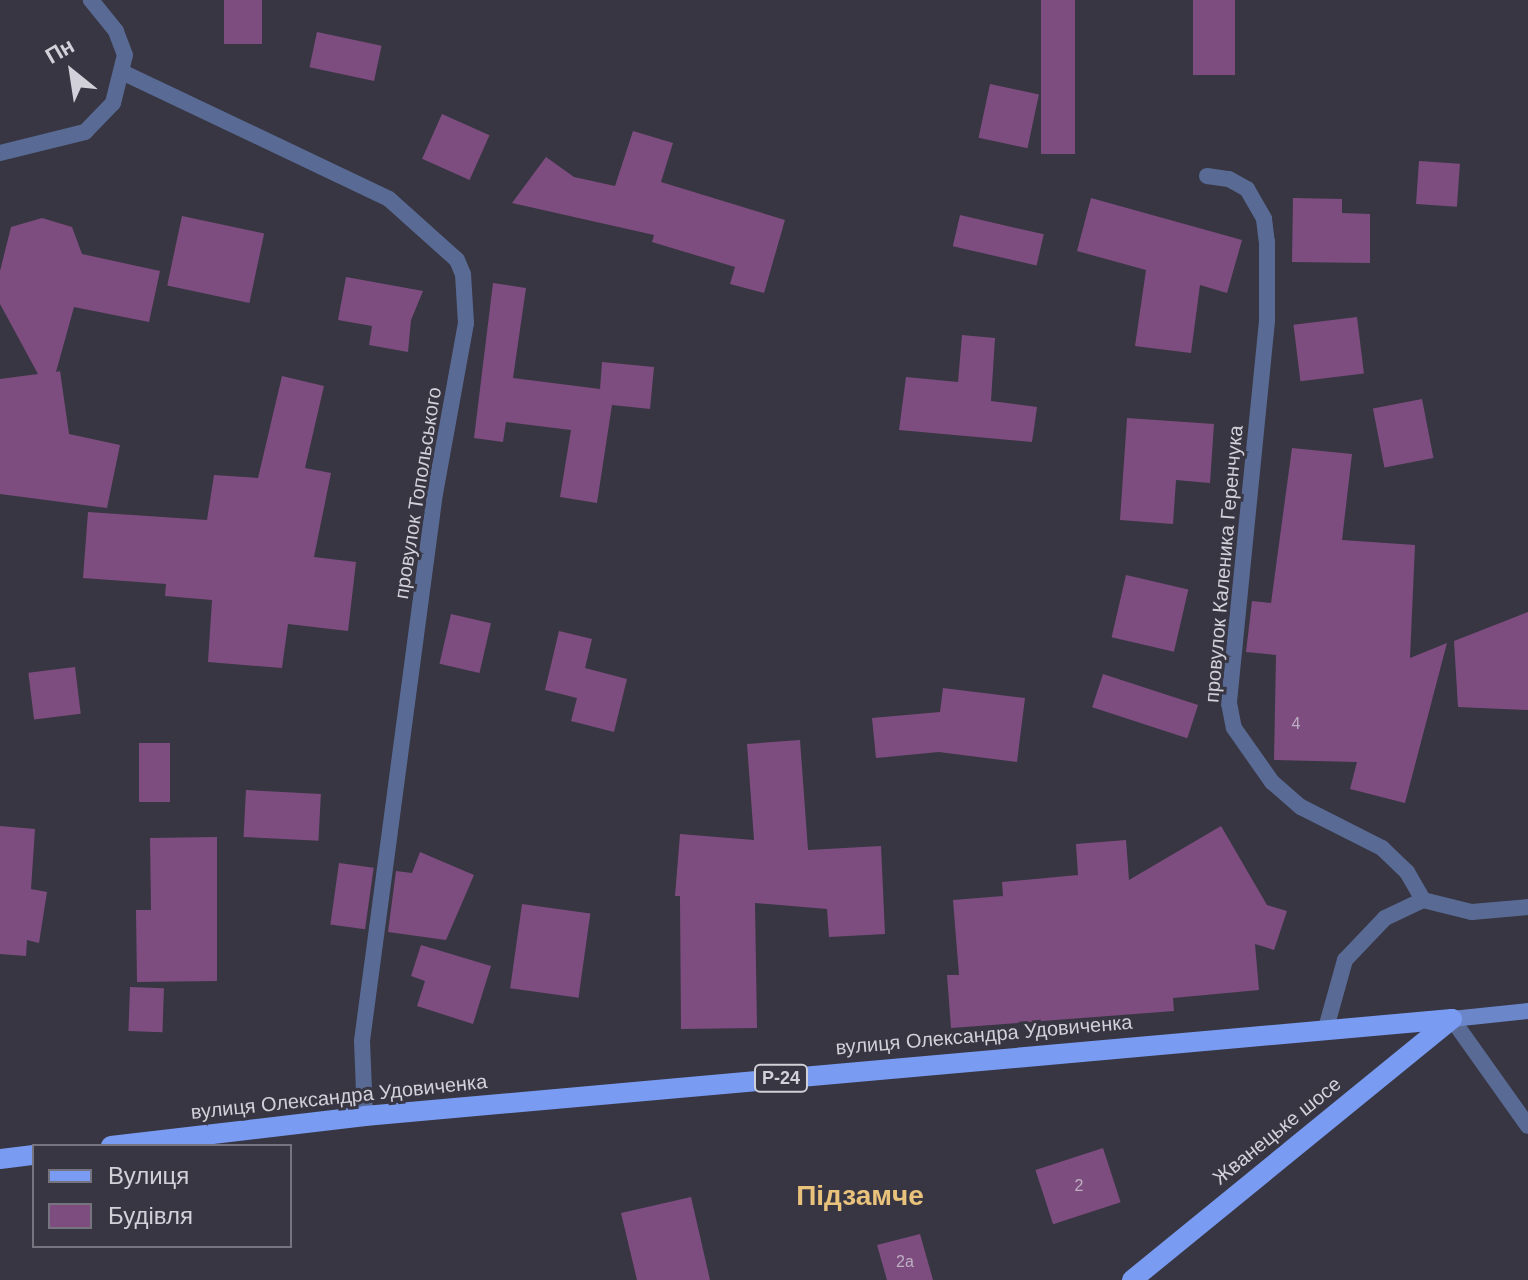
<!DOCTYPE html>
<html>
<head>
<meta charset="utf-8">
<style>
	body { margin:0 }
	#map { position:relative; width:1528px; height:1280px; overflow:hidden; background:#383642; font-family:Helvetica,sans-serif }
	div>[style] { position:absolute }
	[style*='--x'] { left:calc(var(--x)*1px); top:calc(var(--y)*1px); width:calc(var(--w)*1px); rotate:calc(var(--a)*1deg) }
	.building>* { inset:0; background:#7d4d7f; transform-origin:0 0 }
	.minor>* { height:16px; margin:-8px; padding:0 8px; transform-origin:8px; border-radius:8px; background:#596b95 }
	.secondary>* { height:16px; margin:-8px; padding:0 8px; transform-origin:8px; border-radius:8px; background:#6b87ca }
	.primary>* { height:20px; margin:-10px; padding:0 10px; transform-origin:10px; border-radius:10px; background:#799bf2 }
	span { translate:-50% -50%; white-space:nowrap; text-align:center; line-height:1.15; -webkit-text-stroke:6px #383642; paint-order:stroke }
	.number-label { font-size:16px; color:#bdafc2 }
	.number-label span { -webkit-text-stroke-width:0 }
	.shield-label span { padding:2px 6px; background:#383642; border:2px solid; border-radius:6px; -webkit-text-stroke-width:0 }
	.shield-label { font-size:18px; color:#d2d0d8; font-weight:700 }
	.street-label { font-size:20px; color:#d2d0d8 }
	.district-label { font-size:28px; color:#e9c27b; font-weight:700 }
	.legend { position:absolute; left:32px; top:1144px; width:260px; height:104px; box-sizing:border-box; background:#383642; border:2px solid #76747e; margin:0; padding:10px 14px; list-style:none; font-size:24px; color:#d2d0d8 }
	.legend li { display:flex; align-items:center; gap:16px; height:40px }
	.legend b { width:40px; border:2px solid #76747e }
	.north { position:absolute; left:32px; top:32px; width:80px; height:80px; -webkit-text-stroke:6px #383642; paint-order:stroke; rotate:330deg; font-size:22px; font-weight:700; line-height:32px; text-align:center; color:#d2d0d8 }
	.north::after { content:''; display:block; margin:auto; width:28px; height:36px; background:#d2d0d8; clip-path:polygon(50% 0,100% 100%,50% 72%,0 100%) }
</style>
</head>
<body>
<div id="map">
	<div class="building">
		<div style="left:224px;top:0;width:38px;height:44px"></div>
		<div style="left:1041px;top:0;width:34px;height:154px"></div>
		<div style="left:1193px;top:0;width:42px;height:75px"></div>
		<div style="left:317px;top:32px;width:66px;height:36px;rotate:12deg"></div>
		<div style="left:990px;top:84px;width:50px;height:55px;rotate:12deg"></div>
		<div style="left:442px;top:114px;width:52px;height:49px;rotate:24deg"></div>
		<div style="clip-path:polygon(633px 131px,673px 143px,661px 182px,785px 220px,764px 293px,730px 284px,735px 267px,652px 242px,654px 235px,512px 203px,546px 157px,574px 177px,615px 186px)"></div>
		<div style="left:1419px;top:161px;width:41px;height:43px;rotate:4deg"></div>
		<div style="clip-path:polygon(1091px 198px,1242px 240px,1227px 293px,1200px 285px,1191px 353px,1135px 346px,1146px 270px,1077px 251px)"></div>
		<div style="clip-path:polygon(1293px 198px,1342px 199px,1342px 213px,1370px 214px,1370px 263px,1292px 262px)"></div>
		<div style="left:960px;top:215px;width:86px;height:32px;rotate:13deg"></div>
		<div style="left:182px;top:216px;width:84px;height:71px;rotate:12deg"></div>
		<div style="clip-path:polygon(42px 218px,72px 227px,82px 254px,160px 271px,149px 322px,74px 307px,56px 372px,60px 371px,69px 434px,120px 445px,107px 508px,0 494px,0 379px,38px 374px,0 304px,0 271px,11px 227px)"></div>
		<div style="clip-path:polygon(346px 277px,423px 291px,411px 320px,408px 352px,369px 345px,372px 326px,338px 320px)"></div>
		<div style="clip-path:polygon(493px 283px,526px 288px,513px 378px,600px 389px,602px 362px,654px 367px,650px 409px,612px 405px,597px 503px,560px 497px,571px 430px,506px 422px,503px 442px,474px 438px)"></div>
		<div style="left:1357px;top:317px;width:57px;height:64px;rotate:83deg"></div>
		<div style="clip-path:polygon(962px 335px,995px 338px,991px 401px,1037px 407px,1032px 442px,899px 430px,906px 377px,958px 382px)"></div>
		<div style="clip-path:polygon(282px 376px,324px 386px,305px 468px,331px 473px,314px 557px,356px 562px,348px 631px,288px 624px,282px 668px,208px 662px,212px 600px,165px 596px,166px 584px,83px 578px,88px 512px,207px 520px,214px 475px,258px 478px)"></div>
		<div style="left:1422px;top:399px;width:60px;height:50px;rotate:79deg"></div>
		<div style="clip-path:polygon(1127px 418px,1214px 424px,1210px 483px,1176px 480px,1173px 524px,1120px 520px)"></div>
		<div style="clip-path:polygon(1292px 448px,1352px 454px,1342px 540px,1415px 545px,1410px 658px,1447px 643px,1405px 803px,1350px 789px,1357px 762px,1274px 760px,1276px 655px,1246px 652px,1252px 601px,1271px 603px)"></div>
		<div style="left:1126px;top:575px;width:64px;height:64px;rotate:13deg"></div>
		<div style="clip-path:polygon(1528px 612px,1528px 710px,1458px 707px,1454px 641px)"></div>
		<div style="left:451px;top:614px;width:41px;height:51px;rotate:13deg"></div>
		<div style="clip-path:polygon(559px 631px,592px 639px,585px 668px,627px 679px,614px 732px,571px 721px,577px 698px,545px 690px)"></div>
		<div style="left:75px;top:667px;width:47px;height:47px;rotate:83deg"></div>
		<div style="left:1103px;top:674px;width:100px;height:35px;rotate:18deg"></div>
		<div style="clip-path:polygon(943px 688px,1025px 698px,1017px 762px,939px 752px,876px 758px,872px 718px,940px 712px)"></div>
		<div style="clip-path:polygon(800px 740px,808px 850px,881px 846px,885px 934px,829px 937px,827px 909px,755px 903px,757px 1028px,681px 1029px,680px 896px,675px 896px,680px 834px,754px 840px,747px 744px)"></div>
		<div style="left:170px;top:743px;width:59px;height:31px;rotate:90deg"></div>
		<div style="left:246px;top:790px;width:75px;height:47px;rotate:3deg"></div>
		<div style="clip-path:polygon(0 826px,35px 829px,31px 889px,47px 892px,39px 943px,27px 940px,26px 956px,0 954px)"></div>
		<div style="clip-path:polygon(1221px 826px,1267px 905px,1287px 911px,1274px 950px,1255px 944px,1259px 990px,1173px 998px,1174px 1011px,951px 1028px,947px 975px,959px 975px,953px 900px,1003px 896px,1002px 882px,1078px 875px,1076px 844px,1126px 840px,1129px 880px)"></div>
		<div style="clip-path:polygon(217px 837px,217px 981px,137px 982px,136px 910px,151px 910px,150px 838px)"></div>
		<div style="clip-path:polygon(420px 852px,474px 875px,446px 940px,388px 932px,396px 871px,412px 873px)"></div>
		<div style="left:339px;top:863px;width:35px;height:62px;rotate:8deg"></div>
		<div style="left:522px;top:904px;width:69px;height:85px;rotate:8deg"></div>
		<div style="clip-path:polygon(421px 945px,491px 966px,473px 1024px,417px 1006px,425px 981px,411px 976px)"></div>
		<div style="left:130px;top:987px;width:34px;height:44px;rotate:2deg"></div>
		<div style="left:1103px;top:1148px;width:57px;height:71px;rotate:72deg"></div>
		<div style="clip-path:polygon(691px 1197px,710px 1280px,637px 1280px,621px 1213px)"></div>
		<div style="clip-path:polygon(920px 1234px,933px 1280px,887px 1280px,877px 1245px)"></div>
	</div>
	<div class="minor">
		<div style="--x:124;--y:73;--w:293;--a:25.4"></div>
		<div style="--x:389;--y:199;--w:91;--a:41.9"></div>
		<div style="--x:457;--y:260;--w:15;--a:67"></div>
		<div style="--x:463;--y:274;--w:49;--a:86.5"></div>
		<div style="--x:466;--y:323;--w:173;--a:100.3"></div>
		<div style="--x:435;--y:493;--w:553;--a:97.59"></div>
		<div style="--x:362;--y:1041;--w:75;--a:87.7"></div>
		<div style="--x:0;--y:153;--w:88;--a:-13.9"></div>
		<div style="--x:85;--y:132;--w:40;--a:-46"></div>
		<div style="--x:113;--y:103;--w:49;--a:-76"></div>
		<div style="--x:125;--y:55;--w:26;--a:-111"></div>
		<div style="--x:116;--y:31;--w:40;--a:-129"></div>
		<div style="--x:1207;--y:176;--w:22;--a:8"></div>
		<div style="--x:1229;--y:179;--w:21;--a:29"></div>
		<div style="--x:1247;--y:189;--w:34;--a:60"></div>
		<div style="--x:1264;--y:219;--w:23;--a:83"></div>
		<div style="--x:1267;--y:242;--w:79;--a:90"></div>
		<div style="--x:1267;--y:321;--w:384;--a:95.7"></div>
		<div style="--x:1229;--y:703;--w:25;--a:79"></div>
		<div style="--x:1234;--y:728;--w:66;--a:54.9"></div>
		<div style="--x:1272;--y:782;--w:38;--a:41"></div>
		<div style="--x:1301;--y:807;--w:91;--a:26.8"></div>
		<div style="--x:1382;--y:848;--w:35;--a:44"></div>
		<div style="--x:1407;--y:872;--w:32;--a:60"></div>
		<div style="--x:1452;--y:1019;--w:131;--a:54.6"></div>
		<div style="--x:1326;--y:1028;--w:71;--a:-74.4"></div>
		<div style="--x:1345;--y:960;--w:58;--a:-46.4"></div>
		<div style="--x:1385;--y:918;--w:42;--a:-25.3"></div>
		<div style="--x:1423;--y:900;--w:50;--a:13.8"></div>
		<div style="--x:1472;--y:912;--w:56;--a:-5.1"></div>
	</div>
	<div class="secondary">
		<div style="--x:1452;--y:1019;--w:76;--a:-6"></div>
	</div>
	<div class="primary">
		<div style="--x:111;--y:1146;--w:256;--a:-6.7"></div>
		<div style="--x:365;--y:1116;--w:1091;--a:-5.1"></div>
		<div style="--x:0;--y:1159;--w:34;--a:-7"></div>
		<div style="--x:1132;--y:1280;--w:413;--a:-39.2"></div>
	</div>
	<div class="number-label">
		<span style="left:1296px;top:724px">4</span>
		<span style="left:1079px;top:1186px">2</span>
		<span style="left:905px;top:1262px">2а</span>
	</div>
	<div class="shield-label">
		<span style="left:781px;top:1078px">Р-24</span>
	</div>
	<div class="street-label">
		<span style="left:418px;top:493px;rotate:-81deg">провулок Топольського</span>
		<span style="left:1224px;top:564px;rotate:-85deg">провулок Каленика Геренчука</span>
		<span style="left:984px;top:1035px;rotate:-5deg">вулиця Олександра Удовиченка</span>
		<span style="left:339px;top:1097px;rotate:-6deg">вулиця Олександра Удовиченка</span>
		<span style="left:1277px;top:1131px;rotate:-39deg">Жванецьке шосе</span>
	</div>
	<div class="district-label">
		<span style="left:860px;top:1196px">Підзамче</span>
	</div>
	<ul class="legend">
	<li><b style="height:10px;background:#799bf2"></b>Вулиця</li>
	<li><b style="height:22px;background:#7d4d7f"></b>Будівля</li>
	</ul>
	<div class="north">Пн</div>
</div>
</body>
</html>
